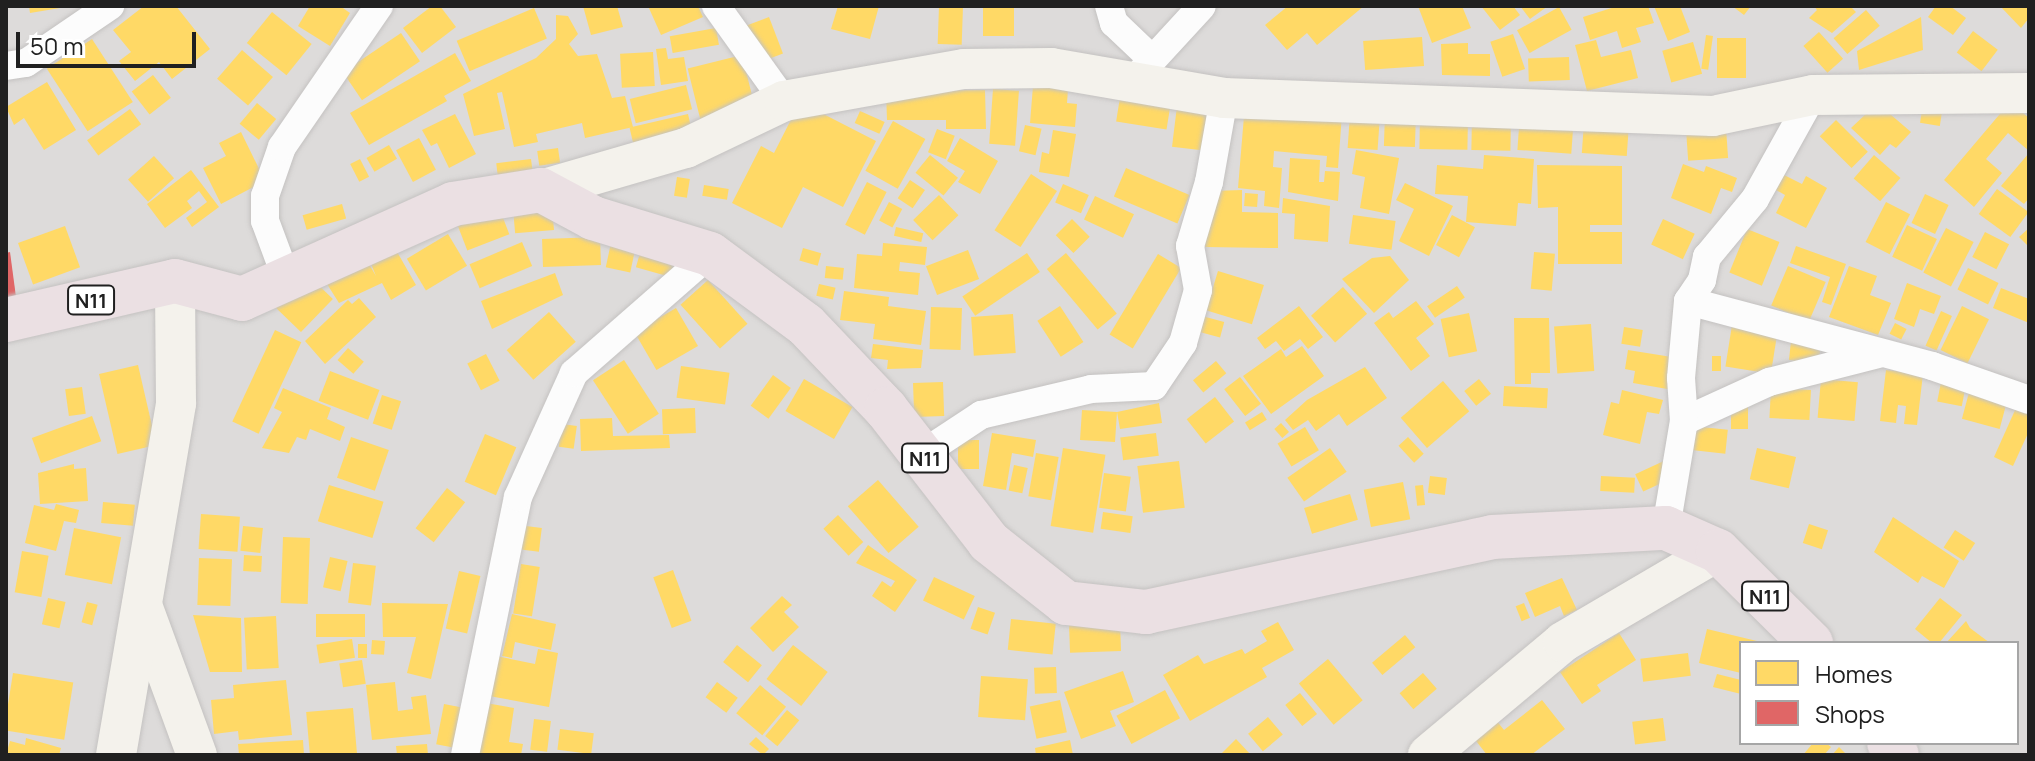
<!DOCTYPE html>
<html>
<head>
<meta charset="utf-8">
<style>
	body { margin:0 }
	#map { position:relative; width:2035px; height:761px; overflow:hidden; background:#eeebe9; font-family:Manrope,sans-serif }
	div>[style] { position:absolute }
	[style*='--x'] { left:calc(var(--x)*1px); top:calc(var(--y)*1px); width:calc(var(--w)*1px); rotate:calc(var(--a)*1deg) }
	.residential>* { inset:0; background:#dddbda }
	.homes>* { inset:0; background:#ffd966; transform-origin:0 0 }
	.shops>* { inset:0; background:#e06666 }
	.roads { filter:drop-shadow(0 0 2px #c4c2c1) drop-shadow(0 0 2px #c4c2c1) }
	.street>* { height:28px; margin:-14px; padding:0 14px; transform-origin:14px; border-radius:14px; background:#fcfcfc }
	.secondary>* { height:40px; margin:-20px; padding:0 20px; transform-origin:20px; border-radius:20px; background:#f4f2ec }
	.highway>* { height:44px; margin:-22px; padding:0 22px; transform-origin:22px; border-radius:22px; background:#ebe0e3 }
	span { translate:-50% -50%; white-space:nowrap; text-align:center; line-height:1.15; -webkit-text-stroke:8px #fff; paint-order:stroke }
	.shield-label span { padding:2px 6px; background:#fff; border:2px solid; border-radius:6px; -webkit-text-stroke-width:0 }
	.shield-label { font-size:20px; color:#202020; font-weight:700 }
	.frame { position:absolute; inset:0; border:8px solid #202020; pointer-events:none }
	.legend { position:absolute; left:1739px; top:641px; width:280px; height:104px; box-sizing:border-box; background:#fff; border:2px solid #a6a6a6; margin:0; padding:10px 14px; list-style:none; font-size:24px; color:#202020 }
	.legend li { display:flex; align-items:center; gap:16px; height:40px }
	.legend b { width:40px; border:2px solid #a6a6a6 }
	.scale { position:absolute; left:16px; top:32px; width:180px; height:36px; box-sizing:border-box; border:4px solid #202020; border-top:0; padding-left:10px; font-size:24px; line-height:28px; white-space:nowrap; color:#202020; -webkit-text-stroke:6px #fff; paint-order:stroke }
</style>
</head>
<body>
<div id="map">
	<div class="residential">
		<div style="clip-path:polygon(evenodd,6px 6px,2029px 6px,2029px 755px,6px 755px,6px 6px,1741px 643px,2017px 643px,2017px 743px,1741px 743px,1741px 643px)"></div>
	</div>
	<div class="homes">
		<div style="clip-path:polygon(29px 6px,60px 6px,60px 8px,30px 13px)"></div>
		<div style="clip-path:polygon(144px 6px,176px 6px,210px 49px,172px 79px,159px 62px,135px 81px,119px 61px,131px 52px,113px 30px)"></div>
		<div style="clip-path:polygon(310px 6px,340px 6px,350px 13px,330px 46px,298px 26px)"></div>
		<div style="clip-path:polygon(432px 6px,440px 6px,456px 27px,422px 53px,403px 28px)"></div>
		<div style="clip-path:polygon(583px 6px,617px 6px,623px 27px,591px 35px)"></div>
		<div style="clip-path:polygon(648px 6px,698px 6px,703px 17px,661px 35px)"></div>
		<div style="clip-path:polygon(838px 6px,879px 6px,870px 39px,831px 29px)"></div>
		<div style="left:939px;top:6px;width:24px;height:38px;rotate:2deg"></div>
		<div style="left:983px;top:6px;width:31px;height:30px"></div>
		<div style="clip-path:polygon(1288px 6px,1364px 6px,1317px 45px,1307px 33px,1287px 50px,1265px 25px)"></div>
		<div style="clip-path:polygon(1418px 6px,1462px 6px,1471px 28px,1432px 43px)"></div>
		<div style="clip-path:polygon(1481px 6px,1513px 6px,1520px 15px,1500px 30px)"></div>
		<div style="clip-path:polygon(1520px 6px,1548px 6px,1530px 19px)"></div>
		<div style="clip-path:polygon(1618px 6px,1648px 6px,1654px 23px,1636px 28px,1641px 42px,1622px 48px,1617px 31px,1590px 40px,1583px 17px)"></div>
		<div style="clip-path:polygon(1654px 6px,1680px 6px,1690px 32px,1668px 41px)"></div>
		<div style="clip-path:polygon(1732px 6px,1751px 6px,1744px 15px)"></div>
		<div style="clip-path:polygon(1814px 6px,1850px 6px,1856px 12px,1832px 33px,1809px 18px,1817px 10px)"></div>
		<div style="clip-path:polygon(1936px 6px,1950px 6px,1966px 18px,1953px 35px,1928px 17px)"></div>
		<div style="clip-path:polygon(2000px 6px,2029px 6px,2029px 18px,2021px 28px)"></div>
		<div style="left:1559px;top:7px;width:26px;height:48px;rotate:61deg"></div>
		<div style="left:534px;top:8px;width:33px;height:84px;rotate:67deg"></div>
		<div style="left:1866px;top:10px;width:21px;height:43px;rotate:49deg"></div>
		<div style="left:272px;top:12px;width:51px;height:40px;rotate:39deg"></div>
		<div style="clip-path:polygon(556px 15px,568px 16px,578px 34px,569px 44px,578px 56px,597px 54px,612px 98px,625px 96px,633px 127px,585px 138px,582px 123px,536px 134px,538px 142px,514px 147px,502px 92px,497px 93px,505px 129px,474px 136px,463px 94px,536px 58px,556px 39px)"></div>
		<div style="left:769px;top:17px;width:39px;height:24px;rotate:69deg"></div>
		<div style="clip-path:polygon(1921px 17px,1923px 50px,1859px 70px,1857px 51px)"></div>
		<div style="left:716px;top:28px;width:17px;height:47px;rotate:80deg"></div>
		<div style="left:1973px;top:31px;width:31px;height:27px;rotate:37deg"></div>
		<div style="left:1819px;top:32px;width:36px;height:21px;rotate:48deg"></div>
		<div style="left:401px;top:33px;width:34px;height:70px;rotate:56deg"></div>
		<div style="left:1513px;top:34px;width:37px;height:24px;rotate:71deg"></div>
		<div style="left:1706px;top:35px;width:7px;height:34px;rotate:8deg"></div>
		<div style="left:1422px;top:37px;width:29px;height:59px;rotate:86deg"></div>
		<div style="left:1717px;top:38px;width:29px;height:40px"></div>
		<div style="left:92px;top:39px;width:75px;height:54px;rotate:57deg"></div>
		<div style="clip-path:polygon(1596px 40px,1601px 57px,1631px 50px,1638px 78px,1587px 91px,1575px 45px)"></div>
		<div style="left:1693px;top:42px;width:33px;height:32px;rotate:74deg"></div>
		<div style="clip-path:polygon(1468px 43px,1468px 54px,1490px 54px,1490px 76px,1442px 75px,1441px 44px)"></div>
		<div style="clip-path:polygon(666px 48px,668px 59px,684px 57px,688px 81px,661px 85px,656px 49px)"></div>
		<div style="left:242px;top:50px;width:41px;height:38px;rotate:41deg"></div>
		<div style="left:653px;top:52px;width:34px;height:33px;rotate:87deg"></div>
		<div style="clip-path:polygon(455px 53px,471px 81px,444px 96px,447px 101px,369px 145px,350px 113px)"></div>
		<div style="left:742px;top:55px;width:53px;height:56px;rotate:76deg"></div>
		<div style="left:1569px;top:57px;width:23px;height:41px;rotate:88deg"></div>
		<div style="left:153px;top:75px;width:29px;height:27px;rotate:52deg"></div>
		<div style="clip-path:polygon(47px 82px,76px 130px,44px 150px,24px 118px,14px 125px,6px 107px)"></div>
		<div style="left:686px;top:85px;width:25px;height:58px;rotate:76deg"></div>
		<div style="clip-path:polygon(1033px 86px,1068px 89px,1067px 103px,1077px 104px,1075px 127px,1030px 123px)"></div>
		<div style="left:993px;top:89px;width:26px;height:55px;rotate:4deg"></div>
		<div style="clip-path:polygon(985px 90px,986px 129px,946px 129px,946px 120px,887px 120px,886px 91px)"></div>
		<div style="left:1121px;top:91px;width:51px;height:31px;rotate:9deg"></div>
		<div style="left:1178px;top:98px;width:32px;height:49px;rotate:7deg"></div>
		<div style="clip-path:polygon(800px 102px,876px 141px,843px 207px,803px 187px,782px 228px,732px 203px,761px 146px,774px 153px)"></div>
		<div style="clip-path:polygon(2010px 102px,2029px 118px,2029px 151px,2008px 133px,1986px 159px,2002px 173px,1974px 207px,1944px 180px)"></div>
		<div style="left:257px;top:103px;width:25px;height:27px;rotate:40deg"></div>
		<div style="left:1923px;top:104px;width:20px;height:19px;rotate:9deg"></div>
		<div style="left:130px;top:109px;width:19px;height:53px;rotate:54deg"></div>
		<div style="left:860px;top:111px;width:27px;height:13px;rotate:24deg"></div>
		<div style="clip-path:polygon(1869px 111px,1890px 114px,1911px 132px,1896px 148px,1890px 144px,1880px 155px,1851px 128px)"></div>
		<div style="left:1520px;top:113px;width:54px;height:37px;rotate:4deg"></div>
		<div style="clip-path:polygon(455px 114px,476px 154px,449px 168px,437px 143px,431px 146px,422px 130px)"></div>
		<div style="left:688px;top:114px;width:23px;height:60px;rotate:77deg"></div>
		<div style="clip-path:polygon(1342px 114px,1338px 168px,1326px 167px,1327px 156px,1274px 151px,1273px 167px,1282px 168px,1279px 208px,1264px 206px,1265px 191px,1238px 188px,1244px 116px)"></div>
		<div style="left:1350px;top:114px;width:30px;height:34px;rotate:4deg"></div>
		<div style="left:1385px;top:114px;width:31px;height:32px;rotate:2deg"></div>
		<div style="left:1420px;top:115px;width:48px;height:34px;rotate:1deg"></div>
		<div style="left:1472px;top:115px;width:39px;height:35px;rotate:1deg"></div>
		<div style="left:1836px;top:120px;width:45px;height:23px;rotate:45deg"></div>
		<div style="left:893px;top:121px;width:37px;height:57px;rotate:29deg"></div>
		<div style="left:1584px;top:122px;width:45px;height:31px;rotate:4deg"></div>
		<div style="left:1025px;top:125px;width:17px;height:27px;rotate:13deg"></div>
		<div style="left:1726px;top:128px;width:30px;height:40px;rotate:86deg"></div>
		<div style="left:937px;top:129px;width:19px;height:25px;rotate:21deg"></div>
		<div style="clip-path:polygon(1053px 130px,1076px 134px,1069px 177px,1039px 172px,1042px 152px,1049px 154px)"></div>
		<div style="clip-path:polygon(241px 132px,265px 181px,221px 204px,203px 168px,226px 156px,219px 143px)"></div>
		<div style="left:419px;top:138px;width:36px;height:26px;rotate:62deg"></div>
		<div style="clip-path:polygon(960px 138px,998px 161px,980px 194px,958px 182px,965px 171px,947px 161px)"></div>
		<div style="left:389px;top:145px;width:16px;height:26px;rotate:60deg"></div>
		<div style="left:558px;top:148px;width:15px;height:21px;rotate:82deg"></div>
		<div style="clip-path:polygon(1356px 150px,1399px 158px,1389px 214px,1360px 208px,1365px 177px,1352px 174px)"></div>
		<div style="clip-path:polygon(2029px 153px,2029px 198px,2024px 204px,2001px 186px)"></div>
		<div style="left:930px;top:155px;width:36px;height:23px;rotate:39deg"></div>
		<div style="clip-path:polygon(1484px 155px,1534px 159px,1531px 204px,1518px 203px,1516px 226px,1466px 222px,1468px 196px,1435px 194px,1437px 165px,1483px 169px)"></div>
		<div style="left:1874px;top:155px;width:35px;height:31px;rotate:41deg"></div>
		<div style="left:154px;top:156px;width:30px;height:35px;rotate:48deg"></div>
		<div style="clip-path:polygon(1290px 158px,1320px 160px,1319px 182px,1324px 182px,1325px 171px,1340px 172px,1338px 201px,1288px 192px)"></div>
		<div style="left:360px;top:159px;width:20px;height:11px;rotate:63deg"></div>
		<div style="left:531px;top:159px;width:17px;height:35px;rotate:83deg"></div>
		<div style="clip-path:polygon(1683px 164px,1704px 172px,1706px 166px,1737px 178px,1732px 192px,1721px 188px,1711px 214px,1671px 198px)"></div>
		<div style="clip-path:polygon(1537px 165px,1622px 166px,1622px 225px,1590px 225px,1590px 232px,1622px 232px,1622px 264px,1558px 264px,1558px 207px,1538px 208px)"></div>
		<div style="left:1126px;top:168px;width:69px;height:31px;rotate:23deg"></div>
		<div style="clip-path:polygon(191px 170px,219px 207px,192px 227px,186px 218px,207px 202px,199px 191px,187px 201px,192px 208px,165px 228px,147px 204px)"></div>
		<div style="left:1031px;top:174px;width:31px;height:67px;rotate:33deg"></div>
		<div style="clip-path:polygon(1784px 175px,1802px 184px,1806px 176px,1827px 188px,1806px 228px,1776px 213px,1785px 195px,1776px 190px)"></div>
		<div style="left:677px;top:177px;width:13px;height:19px;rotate:9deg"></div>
		<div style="left:910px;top:180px;width:18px;height:22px;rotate:34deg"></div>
		<div style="left:867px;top:182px;width:22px;height:48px;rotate:27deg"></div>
		<div style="clip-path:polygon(1405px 183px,1453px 206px,1429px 256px,1399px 241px,1414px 209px,1396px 200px)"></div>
		<div style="left:1063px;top:184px;width:28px;height:20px;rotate:23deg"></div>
		<div style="left:704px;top:185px;width:25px;height:11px;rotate:9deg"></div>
		<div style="left:1997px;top:189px;width:39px;height:31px;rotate:36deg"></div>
		<div style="clip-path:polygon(1242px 190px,1242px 212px,1278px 213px,1278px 248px,1205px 247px,1212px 191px)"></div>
		<div style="left:1245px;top:193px;width:13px;height:13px;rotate:4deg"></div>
		<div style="left:1925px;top:194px;width:26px;height:32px;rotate:25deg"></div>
		<div style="left:939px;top:195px;width:28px;height:36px;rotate:46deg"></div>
		<div style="left:1095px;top:196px;width:43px;height:26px;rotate:25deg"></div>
		<div style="clip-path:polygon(1283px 198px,1330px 206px,1328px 242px,1294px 239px,1295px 214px,1282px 213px)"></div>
		<div style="left:889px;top:202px;width:15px;height:21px;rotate:28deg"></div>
		<div style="left:1886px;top:202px;width:27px;height:45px;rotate:27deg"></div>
		<div style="left:342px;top:204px;width:15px;height:41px;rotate:74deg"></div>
		<div style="left:552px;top:207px;width:23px;height:39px;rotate:85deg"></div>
		<div style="left:500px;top:210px;width:26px;height:45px;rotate:69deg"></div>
		<div style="left:1353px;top:215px;width:43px;height:29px;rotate:8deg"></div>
		<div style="left:1452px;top:215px;width:26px;height:34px;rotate:28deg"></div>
		<div style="left:1072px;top:219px;width:25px;height:23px;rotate:45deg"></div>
		<div style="left:1663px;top:219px;width:35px;height:28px;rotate:25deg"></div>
		<div style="left:1907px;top:225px;width:33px;height:35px;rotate:25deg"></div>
		<div style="left:65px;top:226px;width:44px;height:50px;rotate:70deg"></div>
		<div style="left:896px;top:227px;width:28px;height:9px;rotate:13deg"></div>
		<div style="left:1946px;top:228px;width:31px;height:50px;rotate:27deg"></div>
		<div style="clip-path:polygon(2029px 228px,2029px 247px,2019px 237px)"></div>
		<div style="left:1747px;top:229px;width:35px;height:47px;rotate:22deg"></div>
		<div style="left:1985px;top:232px;width:27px;height:28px;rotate:27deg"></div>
		<div style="left:448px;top:234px;width:37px;height:48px;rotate:59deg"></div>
		<div style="left:600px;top:237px;width:28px;height:58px;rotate:88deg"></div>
		<div style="left:612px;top:238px;width:25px;height:30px;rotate:12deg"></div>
		<div style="left:522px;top:242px;width:26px;height:57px;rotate:67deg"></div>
		<div style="clip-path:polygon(883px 243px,927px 247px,925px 265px,900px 262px,899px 271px,920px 273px,918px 295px,854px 288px,857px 254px,882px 256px)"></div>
		<div style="left:642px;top:246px;width:36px;height:22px;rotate:16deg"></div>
		<div style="clip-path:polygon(1796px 246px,1846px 264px,1831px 305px,1822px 302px,1830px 277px,1790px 263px)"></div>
		<div style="left:803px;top:248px;width:19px;height:13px;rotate:16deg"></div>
		<div style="clip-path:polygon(396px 250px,416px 285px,391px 300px,382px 283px,339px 303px,327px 284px,366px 259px,376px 276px,371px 264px)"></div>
		<div style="left:968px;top:250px;width:31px;height:45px;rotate:69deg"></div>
		<div style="left:1534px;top:252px;width:21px;height:37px;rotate:5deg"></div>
		<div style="left:1027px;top:253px;width:23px;height:78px;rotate:56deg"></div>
		<div style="left:1066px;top:253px;width:79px;height:25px;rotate:50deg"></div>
		<div style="left:1158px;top:254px;width:27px;height:94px;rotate:31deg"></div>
		<div style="clip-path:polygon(1390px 256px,1409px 280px,1374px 313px,1342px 279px,1372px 258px)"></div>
		<div style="left:826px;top:266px;width:18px;height:12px;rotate:6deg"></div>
		<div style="left:1788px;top:266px;width:41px;height:43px;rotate:23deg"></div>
		<div style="clip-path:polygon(1849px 266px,1877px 276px,1870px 295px,1891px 303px,1878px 335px,1829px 317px)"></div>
		<div style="left:1968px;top:268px;width:34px;height:24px;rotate:26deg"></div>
		<div style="left:1218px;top:271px;width:48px;height:41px;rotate:17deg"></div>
		<div style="clip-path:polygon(555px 273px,563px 295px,492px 329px,481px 301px)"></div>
		<div style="left:307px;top:274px;width:36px;height:46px;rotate:44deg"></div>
		<div style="left:708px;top:280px;width:59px;height:37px;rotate:48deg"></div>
		<div style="clip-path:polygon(1907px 283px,1941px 296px,1934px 314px,1920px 309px,1914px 327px,1894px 319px)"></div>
		<div style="left:819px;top:284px;width:17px;height:12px;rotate:13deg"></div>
		<div style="left:1457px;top:286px;width:14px;height:36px;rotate:56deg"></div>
		<div style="left:1343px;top:287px;width:36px;height:43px;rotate:48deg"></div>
		<div style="clip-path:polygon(2001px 288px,2029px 299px,2029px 323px,1993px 308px)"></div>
		<div style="clip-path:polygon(844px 291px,889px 297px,888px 306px,926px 311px,921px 345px,873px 339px,875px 324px,840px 320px)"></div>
		<div style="clip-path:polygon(359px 298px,376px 317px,325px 364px,305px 341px,348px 300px,352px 304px)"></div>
		<div style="clip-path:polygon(1416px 301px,1434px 324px,1416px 338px,1430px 356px,1411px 371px,1374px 323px,1389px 312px,1393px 318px)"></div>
		<div style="left:1060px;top:306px;width:43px;height:27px;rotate:57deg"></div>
		<div style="clip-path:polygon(1299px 306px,1323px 337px,1308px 349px,1300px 339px,1284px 351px,1276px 341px,1265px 349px,1257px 338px)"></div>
		<div style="left:1962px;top:306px;width:30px;height:49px;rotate:26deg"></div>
		<div style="left:931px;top:307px;width:31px;height:42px;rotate:2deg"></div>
		<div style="left:676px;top:308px;width:44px;height:48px;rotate:60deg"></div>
		<div style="left:1941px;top:311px;width:12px;height:38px;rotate:24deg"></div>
		<div style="left:549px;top:312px;width:40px;height:57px;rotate:48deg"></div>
		<div style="left:1469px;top:313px;width:39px;height:29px;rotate:78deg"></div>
		<div style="left:1013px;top:314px;width:39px;height:42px;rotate:86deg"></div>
		<div style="left:1202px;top:316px;width:23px;height:16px;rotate:15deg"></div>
		<div style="clip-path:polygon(1514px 318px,1549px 318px,1550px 373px,1531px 373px,1531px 384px,1515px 384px)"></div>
		<div style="left:1895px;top:323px;width:13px;height:12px;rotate:27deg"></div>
		<div style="left:1591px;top:324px;width:47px;height:37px;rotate:86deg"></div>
		<div style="left:1732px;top:325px;width:46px;height:42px;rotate:9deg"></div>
		<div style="left:1624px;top:327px;width:19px;height:17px;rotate:9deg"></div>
		<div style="left:275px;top:330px;width:29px;height:101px;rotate:25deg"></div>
		<div style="left:1791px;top:341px;width:30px;height:19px;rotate:6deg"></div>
		<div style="clip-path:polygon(873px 344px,923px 350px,921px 368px,887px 369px,888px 360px,871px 358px)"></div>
		<div style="clip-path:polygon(1302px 346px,1324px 376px,1271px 414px,1243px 376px,1281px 349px,1286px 357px)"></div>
		<div style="left:348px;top:348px;width:21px;height:16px;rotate:41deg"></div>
		<div style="clip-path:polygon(1628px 350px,1678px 358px,1673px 390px,1633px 383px,1635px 371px,1625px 369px)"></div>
		<div style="left:486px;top:354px;width:30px;height:21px;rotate:63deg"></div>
		<div style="left:1712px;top:356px;width:9px;height:15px"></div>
		<div style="left:624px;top:360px;width:64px;height:37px;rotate:57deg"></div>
		<div style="left:1216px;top:361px;width:16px;height:30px;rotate:50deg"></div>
		<div style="left:138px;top:365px;width:82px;height:40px;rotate:77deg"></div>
		<div style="left:681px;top:366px;width:49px;height:32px;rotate:8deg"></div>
		<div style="clip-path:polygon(1365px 367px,1387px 398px,1347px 426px,1339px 414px,1316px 431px,1308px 420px,1293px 430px,1285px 420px,1307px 400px)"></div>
		<div style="clip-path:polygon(1886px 370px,1923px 374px,1917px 425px,1904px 424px,1906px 406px,1898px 405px,1896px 423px,1880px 421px)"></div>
		<div style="left:330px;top:371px;width:53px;height:32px;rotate:21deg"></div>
		<div style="left:773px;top:375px;width:22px;height:38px;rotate:36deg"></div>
		<div style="left:1240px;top:377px;width:34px;height:20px;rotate:52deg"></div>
		<div style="left:1942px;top:377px;width:25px;height:25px;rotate:11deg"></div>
		<div style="left:804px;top:379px;width:56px;height:37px;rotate:30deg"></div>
		<div style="left:1479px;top:379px;width:19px;height:19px;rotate:51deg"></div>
		<div style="left:1821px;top:379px;width:37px;height:39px;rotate:5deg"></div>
		<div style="left:1443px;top:381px;width:40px;height:56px;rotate:49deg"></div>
		<div style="left:943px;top:382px;width:34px;height:30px;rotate:88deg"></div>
		<div style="left:1971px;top:385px;width:39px;height:35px;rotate:15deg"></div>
		<div style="left:1504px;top:386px;width:44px;height:20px;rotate:3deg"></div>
		<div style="left:82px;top:387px;width:27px;height:17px;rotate:82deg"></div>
		<div style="clip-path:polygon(283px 388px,331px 408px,327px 419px,345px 427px,340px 441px,310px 429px,306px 440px,297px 437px,289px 453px,262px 448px,282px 412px,274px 408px)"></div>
		<div style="left:1771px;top:388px;width:40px;height:30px;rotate:3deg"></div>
		<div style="clip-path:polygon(1622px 390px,1663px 400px,1659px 414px,1647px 412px,1640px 444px,1603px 435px,1611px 402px,1619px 404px)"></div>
		<div style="left:382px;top:395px;width:20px;height:30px;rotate:18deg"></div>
		<div style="left:1215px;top:397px;width:31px;height:36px;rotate:52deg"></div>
		<div style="clip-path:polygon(1159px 403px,1162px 423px,1120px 429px,1117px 412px,1115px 442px,1080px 440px,1082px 410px,1117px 412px)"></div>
		<div style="left:1731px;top:405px;width:17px;height:24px"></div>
		<div style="left:695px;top:408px;width:25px;height:33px;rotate:88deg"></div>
		<div style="clip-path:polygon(2016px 408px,2029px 414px,2029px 431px,2013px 466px,1994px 457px)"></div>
		<div style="left:1262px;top:412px;width:9px;height:20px;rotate:58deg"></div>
		<div style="left:92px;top:416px;width:27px;height:64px;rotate:70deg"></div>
		<div style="clip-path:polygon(612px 418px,613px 436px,669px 435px,670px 448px,581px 451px,580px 419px)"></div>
		<div style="left:1281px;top:423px;width:12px;height:9px;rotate:48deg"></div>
		<div style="left:562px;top:424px;width:15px;height:23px;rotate:8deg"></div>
		<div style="left:1692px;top:426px;width:36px;height:24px;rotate:6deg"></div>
		<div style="left:1305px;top:427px;width:27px;height:32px;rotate:59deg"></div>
		<div style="clip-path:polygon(992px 433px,1036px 440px,1033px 457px,1012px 453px,1006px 490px,983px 486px)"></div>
		<div style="left:1156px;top:433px;width:23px;height:36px;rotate:83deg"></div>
		<div style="left:485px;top:434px;width:34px;height:52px;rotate:23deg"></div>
		<div style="left:351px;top:437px;width:40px;height:43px;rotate:19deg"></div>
		<div style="left:1408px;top:437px;width:23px;height:13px;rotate:47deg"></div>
		<div style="left:958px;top:440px;width:21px;height:29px"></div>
		<div style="left:1063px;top:448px;width:43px;height:79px;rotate:9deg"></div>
		<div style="left:1330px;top:448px;width:29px;height:52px;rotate:55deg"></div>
		<div style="left:1757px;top:448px;width:40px;height:32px;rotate:13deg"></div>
		<div style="left:1036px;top:453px;width:23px;height:44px;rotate:10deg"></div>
		<div style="left:1666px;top:460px;width:19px;height:34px;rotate:65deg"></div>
		<div style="left:1179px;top:461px;width:47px;height:42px;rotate:83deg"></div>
		<div style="clip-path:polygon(74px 464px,74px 469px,86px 468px,88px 501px,40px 504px,38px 473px)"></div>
		<div style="left:1014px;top:465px;width:14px;height:26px;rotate:12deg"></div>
		<div style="left:1104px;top:473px;width:27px;height:35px;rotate:8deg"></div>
		<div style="left:1430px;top:476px;width:17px;height:17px;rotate:7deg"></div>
		<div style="left:1601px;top:476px;width:34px;height:15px;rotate:3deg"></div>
		<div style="left:878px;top:480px;width:62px;height:40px;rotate:49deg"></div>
		<div style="left:1403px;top:482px;width:38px;height:40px;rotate:79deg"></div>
		<div style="left:329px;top:485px;width:57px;height:38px;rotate:17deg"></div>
		<div style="left:1423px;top:485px;width:20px;height:8px;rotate:84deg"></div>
		<div style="left:447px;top:488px;width:23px;height:51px;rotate:38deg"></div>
		<div style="left:1350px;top:494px;width:27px;height:48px;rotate:73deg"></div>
		<div style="left:103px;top:502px;width:32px;height:21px;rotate:5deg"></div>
		<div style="clip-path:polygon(56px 504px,79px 510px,76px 523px,64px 521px,56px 551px,25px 543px,34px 505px,54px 510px)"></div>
		<div style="left:1103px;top:512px;width:30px;height:17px;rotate:8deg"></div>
		<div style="left:201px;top:514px;width:39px;height:35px;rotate:4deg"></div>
		<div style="left:838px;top:515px;width:37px;height:20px;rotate:47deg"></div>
		<div style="clip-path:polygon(1893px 517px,1959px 561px,1944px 588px,1922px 576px,1918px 583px,1874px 552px)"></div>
		<div style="left:1809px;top:524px;width:20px;height:20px;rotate:18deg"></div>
		<div style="left:518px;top:525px;width:24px;height:24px;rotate:7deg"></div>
		<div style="left:243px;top:526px;width:20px;height:25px;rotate:6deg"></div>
		<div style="left:74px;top:528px;width:48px;height:48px;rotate:11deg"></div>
		<div style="left:1955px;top:530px;width:24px;height:21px;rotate:33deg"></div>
		<div style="left:283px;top:537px;width:27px;height:66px;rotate:2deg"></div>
		<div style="clip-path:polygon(868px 545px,917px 580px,895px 612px,872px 596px,882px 581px,891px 587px,895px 581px,856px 563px)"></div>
		<div style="left:22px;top:551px;width:27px;height:42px;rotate:10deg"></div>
		<div style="left:244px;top:555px;width:18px;height:16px;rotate:3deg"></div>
		<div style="left:330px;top:557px;width:18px;height:31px;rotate:13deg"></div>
		<div style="left:199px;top:558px;width:33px;height:47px;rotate:2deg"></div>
		<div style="left:353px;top:563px;width:23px;height:40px;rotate:7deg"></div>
		<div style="left:521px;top:564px;width:19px;height:50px;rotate:9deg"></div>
		<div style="left:673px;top:570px;width:54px;height:21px;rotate:70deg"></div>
		<div style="left:459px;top:571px;width:22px;height:59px;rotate:13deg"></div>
		<div style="left:934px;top:577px;width:45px;height:26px;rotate:25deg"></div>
		<div style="clip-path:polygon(1562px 578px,1577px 610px,1564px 616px,1560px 606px,1535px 617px,1525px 593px)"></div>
		<div style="clip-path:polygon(782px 596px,792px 605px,784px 612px,799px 627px,773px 652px,750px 628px)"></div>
		<div style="left:48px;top:598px;width:18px;height:27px;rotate:13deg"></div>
		<div style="clip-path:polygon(1940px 598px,1962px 615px,1939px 643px,1932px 643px,1915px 629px)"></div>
		<div style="left:87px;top:602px;width:11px;height:21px;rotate:15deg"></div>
		<div style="clip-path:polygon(382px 603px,448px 604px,431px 679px,407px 673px,416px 637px,383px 637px)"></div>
		<div style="left:1524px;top:603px;width:16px;height:9px;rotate:68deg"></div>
		<div style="left:978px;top:607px;width:18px;height:23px;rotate:19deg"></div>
		<div style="left:316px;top:614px;width:49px;height:23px"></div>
		<div style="clip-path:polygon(512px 614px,556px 624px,551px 650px,515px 642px,512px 658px,502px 656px)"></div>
		<div style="clip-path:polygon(193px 615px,241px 618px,242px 672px,210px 672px)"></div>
		<div style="left:276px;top:616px;width:52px;height:32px;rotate:87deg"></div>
		<div style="left:1011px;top:619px;width:45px;height:31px;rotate:6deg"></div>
		<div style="clip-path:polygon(1966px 621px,1970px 628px,1990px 643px,1946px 643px)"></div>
		<div style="left:1120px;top:622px;width:29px;height:51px;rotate:88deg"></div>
		<div style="clip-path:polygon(1278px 622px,1294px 650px,1262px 668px,1267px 677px,1190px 721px,1163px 675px,1198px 655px,1204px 664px,1242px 649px,1245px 654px,1267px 641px,1261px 631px)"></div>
		<div style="clip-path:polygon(1707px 629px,1761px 642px,1741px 643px,1741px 673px,1699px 663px)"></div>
		<div style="clip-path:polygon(1619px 633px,1636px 660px,1597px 685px,1601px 691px,1582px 704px,1560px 672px)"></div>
		<div style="left:1405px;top:635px;width:16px;height:43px;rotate:50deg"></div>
		<div style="left:352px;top:639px;width:19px;height:36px;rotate:81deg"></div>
		<div style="left:372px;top:640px;width:13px;height:14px;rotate:4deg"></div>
		<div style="left:358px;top:644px;width:9px;height:14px"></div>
		<div style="left:737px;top:645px;width:32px;height:22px;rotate:39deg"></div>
		<div style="left:793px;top:645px;width:44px;height:43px;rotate:38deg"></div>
		<div style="clip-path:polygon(538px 649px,558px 653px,549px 707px,489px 696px,496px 656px,535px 664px)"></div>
		<div style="left:1688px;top:653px;width:23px;height:48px;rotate:83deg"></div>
		<div style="left:1328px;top:659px;width:54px;height:38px;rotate:50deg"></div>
		<div style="left:362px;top:660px;width:24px;height:23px;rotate:81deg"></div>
		<div style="left:1056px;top:667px;width:26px;height:22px;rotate:88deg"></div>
		<div style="clip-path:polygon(1123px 671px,1134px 702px,1110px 711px,1116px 726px,1081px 739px,1064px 692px)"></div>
		<div style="left:13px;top:673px;width:61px;height:58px;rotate:9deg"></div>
		<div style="left:1423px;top:673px;width:21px;height:31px;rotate:49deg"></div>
		<div style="clip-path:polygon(1717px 674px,1741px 680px,1741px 694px,1713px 687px)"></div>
		<div style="left:981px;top:676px;width:47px;height:41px;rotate:4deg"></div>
		<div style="clip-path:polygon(286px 680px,292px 735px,239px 740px,238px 731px,214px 734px,211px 700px,234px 698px,233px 685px)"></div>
		<div style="clip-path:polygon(395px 682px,398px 711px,413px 709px,411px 697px,426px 695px,431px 734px,372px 740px,366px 685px)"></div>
		<div style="left:717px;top:682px;width:26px;height:19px;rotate:37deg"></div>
		<div style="left:760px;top:685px;width:34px;height:37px;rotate:40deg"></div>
		<div style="left:1165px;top:690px;width:32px;height:55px;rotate:62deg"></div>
		<div style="left:1300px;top:693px;width:27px;height:19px;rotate:51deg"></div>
		<div style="left:1060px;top:700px;width:33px;height:31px;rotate:78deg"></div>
		<div style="clip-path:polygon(1542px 700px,1565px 729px,1531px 755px,1487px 755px,1473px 737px,1496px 720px,1504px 730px)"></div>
		<div style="clip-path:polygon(486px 703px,514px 708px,509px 742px,523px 744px,521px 755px,478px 755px)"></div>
		<div style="left:444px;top:704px;width:21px;height:41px;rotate:11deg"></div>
		<div style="left:353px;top:708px;width:47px;height:47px;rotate:85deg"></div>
		<div style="left:787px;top:710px;width:16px;height:34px;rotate:40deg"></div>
		<div style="left:1268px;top:717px;width:23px;height:26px;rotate:50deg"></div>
		<div style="left:1663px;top:718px;width:23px;height:31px;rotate:83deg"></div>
		<div style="left:534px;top:719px;width:17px;height:31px;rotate:7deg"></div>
		<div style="left:560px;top:729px;width:34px;height:21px;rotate:7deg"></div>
		<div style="clip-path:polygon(756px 737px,769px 749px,763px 755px,749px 744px)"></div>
		<div style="clip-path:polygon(26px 738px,61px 748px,59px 755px,6px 755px,10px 741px,25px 745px)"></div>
		<div style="clip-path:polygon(1236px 739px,1251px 755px,1220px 755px)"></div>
		<div style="clip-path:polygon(303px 740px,304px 755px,239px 755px,238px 744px)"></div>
		<div style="clip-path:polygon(1070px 740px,1073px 755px,1036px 755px,1035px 748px)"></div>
		<div style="clip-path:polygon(1813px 743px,1826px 743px,1831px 747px,1824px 755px,1803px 755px)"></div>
		<div style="clip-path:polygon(427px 744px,428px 755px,397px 755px,396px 746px)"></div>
		<div style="clip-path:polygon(1839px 747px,1847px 755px,1832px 755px)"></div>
	</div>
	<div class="shops">
		<div style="clip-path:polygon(10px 252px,16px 297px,6px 298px,6px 253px)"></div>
	</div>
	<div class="roads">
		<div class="street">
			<div style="--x:716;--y:6;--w:117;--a:54.4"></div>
			<div style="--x:1109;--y:6;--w:18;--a:74"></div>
			<div style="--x:1114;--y:23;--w:52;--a:43.5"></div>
			<div style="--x:6;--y:66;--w:20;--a:-9"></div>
			<div style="--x:26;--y:63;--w:102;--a:-34.2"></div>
			<div style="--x:1132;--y:82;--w:103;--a:-47.4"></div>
			<div style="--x:287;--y:280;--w:63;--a:-110.4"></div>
			<div style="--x:265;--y:221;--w:25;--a:-90"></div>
			<div style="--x:265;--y:196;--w:52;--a:-70.9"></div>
			<div style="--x:282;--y:147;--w:171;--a:-55.5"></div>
			<div style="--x:1688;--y:301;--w:253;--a:14.9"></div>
			<div style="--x:1932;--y:366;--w:103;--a:19.3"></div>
			<div style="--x:1684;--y:421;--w:94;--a:-24.6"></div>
			<div style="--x:1769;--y:382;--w:113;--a:-14.4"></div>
			<div style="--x:922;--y:454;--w:71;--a:-33.5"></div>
			<div style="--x:981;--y:415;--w:113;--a:-13.3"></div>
			<div style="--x:1091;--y:389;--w:63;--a:-2.7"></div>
			<div style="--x:1154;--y:386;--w:52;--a:-56"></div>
			<div style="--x:1183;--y:343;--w:55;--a:-74.2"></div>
			<div style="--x:1198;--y:290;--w:45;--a:-100.3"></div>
			<div style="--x:1190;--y:246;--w:67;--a:-73.5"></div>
			<div style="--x:1209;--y:182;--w:85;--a:-79.9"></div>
			<div style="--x:1666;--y:528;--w:109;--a:-80.5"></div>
			<div style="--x:1684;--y:421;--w:43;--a:-94"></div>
			<div style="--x:1681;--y:378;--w:77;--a:-84.8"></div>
			<div style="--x:1688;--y:301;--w:25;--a:-56"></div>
			<div style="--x:1702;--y:280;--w:24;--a:-78"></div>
			<div style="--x:1707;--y:257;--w:75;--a:-50.4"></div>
			<div style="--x:1755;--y:199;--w:119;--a:-60.9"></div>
			<div style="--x:465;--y:755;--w:263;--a:-78.4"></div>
			<div style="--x:518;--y:497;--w:136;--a:-65.7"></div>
			<div style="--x:574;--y:373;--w:181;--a:-41.2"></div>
		</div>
		<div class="secondary">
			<div style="--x:541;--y:190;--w:151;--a:-16.2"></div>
			<div style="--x:686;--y:148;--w:109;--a:-25.6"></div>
			<div style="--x:784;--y:101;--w:183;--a:-10.1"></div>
			<div style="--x:964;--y:69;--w:87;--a:-0.7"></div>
			<div style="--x:1051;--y:68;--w:176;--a:9.8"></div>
			<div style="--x:1224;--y:98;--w:489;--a:2.1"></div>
			<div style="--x:1713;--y:116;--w:102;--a:-11.9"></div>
			<div style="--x:1813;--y:95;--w:216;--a:-0.5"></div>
			<div style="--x:142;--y:605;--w:160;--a:69.9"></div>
			<div style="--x:116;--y:755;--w:357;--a:-80.3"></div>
			<div style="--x:176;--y:403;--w:122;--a:-90.5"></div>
			<div style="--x:1428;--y:755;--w:176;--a:-39.9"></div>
			<div style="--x:1563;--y:642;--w:180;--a:-30.4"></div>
		</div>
		<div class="highway">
			<div style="--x:6;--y:320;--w:173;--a:-13"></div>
			<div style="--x:175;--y:281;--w:69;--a:15"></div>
			<div style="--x:242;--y:299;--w:231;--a:-24.2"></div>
			<div style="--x:453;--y:204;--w:89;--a:-9"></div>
			<div style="--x:541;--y:190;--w:59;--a:28.3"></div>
			<div style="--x:593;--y:218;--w:122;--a:17.1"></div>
			<div style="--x:710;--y:254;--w:119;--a:36.5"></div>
			<div style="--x:806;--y:325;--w:116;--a:46.4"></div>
			<div style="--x:886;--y:409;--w:168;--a:52.2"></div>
			<div style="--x:989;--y:542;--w:98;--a:38.4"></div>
			<div style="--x:1066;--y:603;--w:81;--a:6.4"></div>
			<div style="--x:1146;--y:612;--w:354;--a:-12.2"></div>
			<div style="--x:1492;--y:537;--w:174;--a:-3"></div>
			<div style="--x:1666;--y:528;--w:57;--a:23.9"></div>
			<div style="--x:1718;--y:551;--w:131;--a:44.7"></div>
			<div style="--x:1889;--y:743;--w:14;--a:56"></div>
		</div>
	</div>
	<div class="shield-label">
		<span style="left:91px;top:300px">N11</span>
		<span style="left:925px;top:458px">N11</span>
		<span style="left:1765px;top:596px">N11</span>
	</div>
	<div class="frame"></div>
	<ul class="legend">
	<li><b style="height:22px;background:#ffd966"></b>Homes</li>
	<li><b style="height:22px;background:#e06666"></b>Shops</li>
	</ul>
	<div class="scale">50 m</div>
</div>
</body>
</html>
